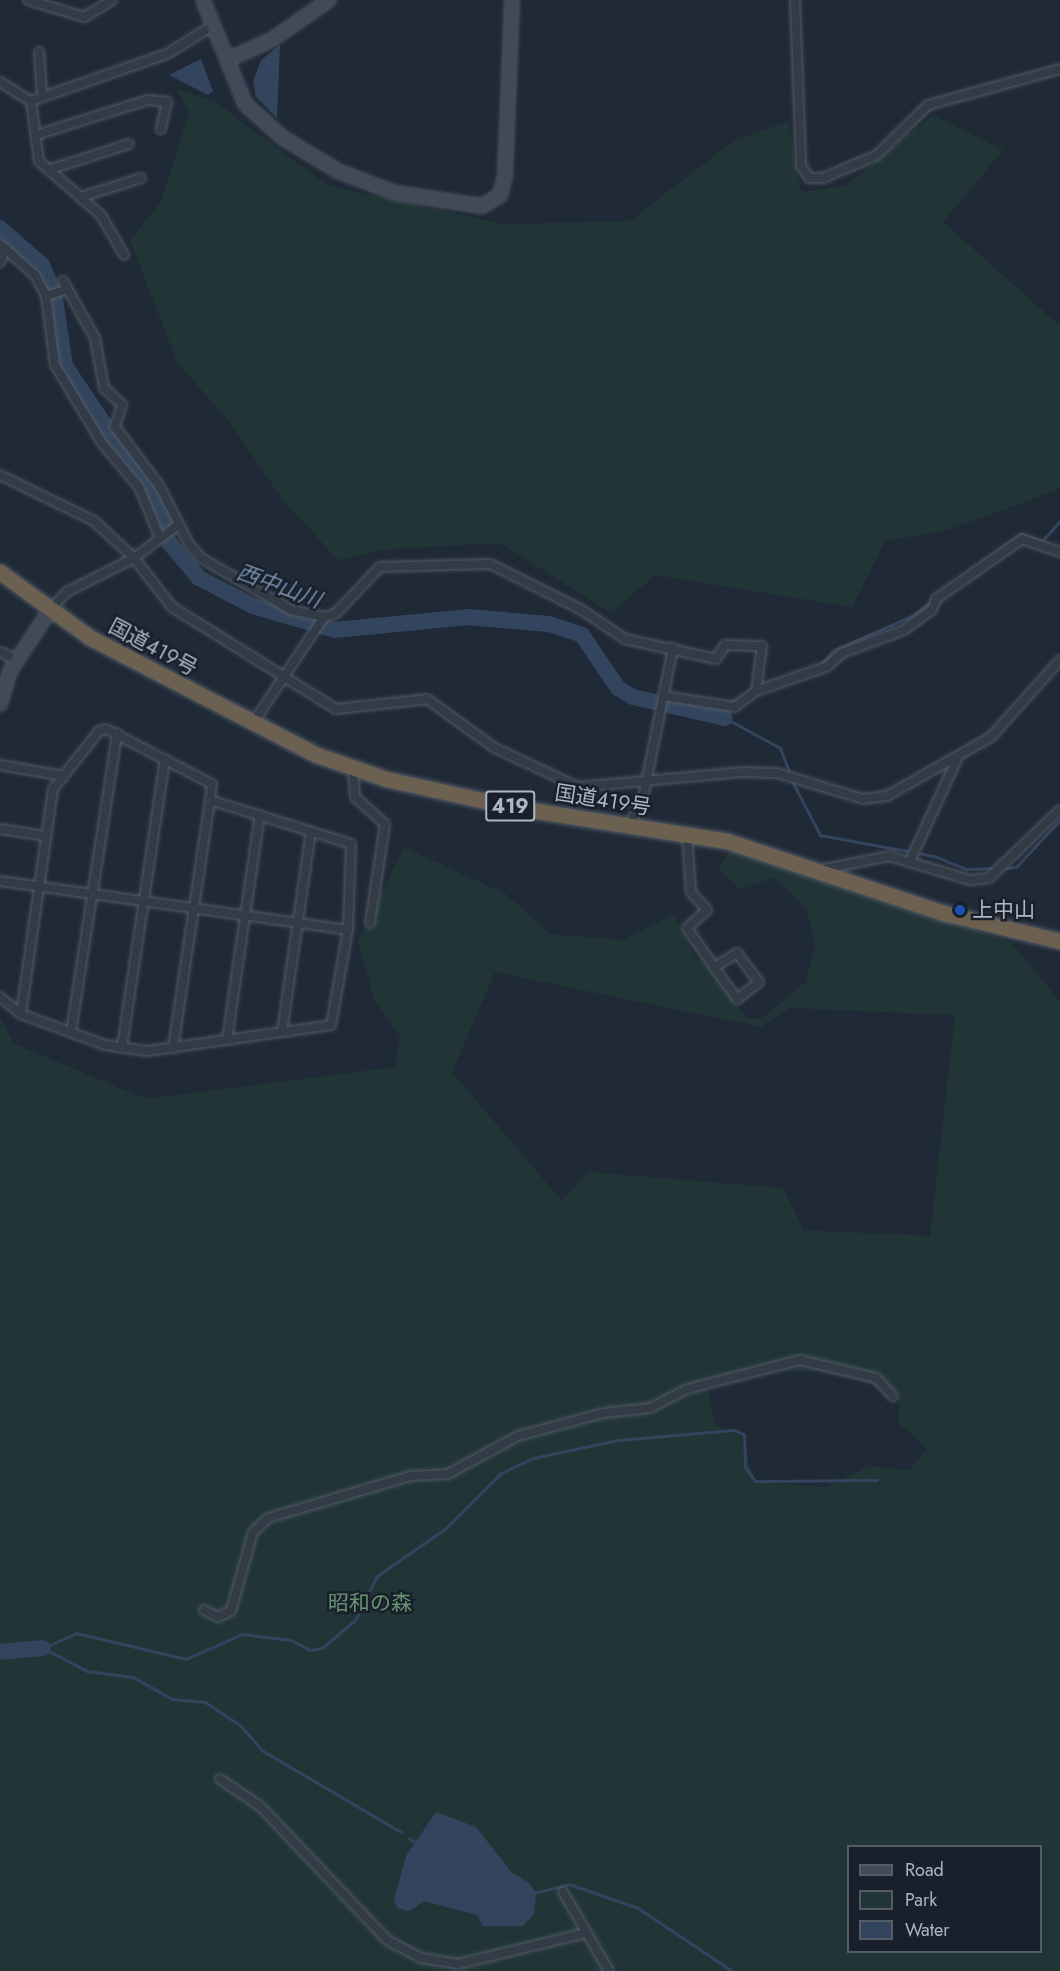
<!DOCTYPE html>
<html>
<head>
<meta charset="utf-8">
<style>
	body { margin:0 }
	#map { position:relative; width:1060px; height:1971px; overflow:hidden; background:#202936; font-family:Jost,"Noto Sans JP",sans-serif }
	div>[style] { position:absolute }
	[style*='--x'] { left:calc(var(--x)*1px); top:calc(var(--y)*1px); width:calc(var(--w)*1px); rotate:calc(var(--a)*1deg) }
	.green>* { inset:0; background:#213537 }
	.water>* { inset:0; background:#33455e }
	.stream>* { height:3px; margin:-1.5px; padding:0 1.5px; transform-origin:1.5px; border-radius:1.5px; background:#33455e }
	.river>* { height:16px; margin:-8px; padding:0 8px; transform-origin:8px; border-radius:8px; background:#33455e }
	.roads { filter:drop-shadow(0 0 2px #505964) drop-shadow(0 0 2px #505964) }
	.street>* { height:8px; margin:-4px; padding:0 4px; transform-origin:4px; border-radius:4px; background:#333b46 }
	.secondary>* { height:12px; margin:-6px; padding:0 6px; transform-origin:6px; border-radius:6px; background:#414a59 }
	.highway>* { height:15px; margin:-7.5px; padding:0 7.5px; transform-origin:7.5px; border-radius:7.5px; background:#6c6150 }
	.dots>* { width:16px; height:16px; translate:-50% -50%; box-sizing:border-box; border:3px solid #19202b; border-radius:50% }
	span { translate:-50% -50%; white-space:nowrap; text-align:center; line-height:1.15; -webkit-text-stroke:5px #19202b; paint-order:stroke }
	.shield-label span { padding:2px 4px; background:#19202b; border:2px solid; border-radius:4px; -webkit-text-stroke-width:0 }
	.shield-label { font-size:20px; color:#adb6c3; font-weight:700 }
	.street-label { font-size:21px; color:#adb6c3 }
	.poi-label { font-size:21px; color:#adb6c3 }
	.left { translate:0 -50%; text-align:left }
	.park-label { font-size:21px; color:#65936f }
	.water-label { font-size:22px; color:#758eac; font-style:italic }
	.legend { position:absolute; left:847px; top:1845px; width:195px; height:108px; box-sizing:border-box; background:#19202b; border:2px solid #545c68; margin:0; padding:8px 10px; list-style:none; font-size:18px; color:#adb6c3 }
	.legend li { display:flex; align-items:center; gap:12px; height:30px }
	.legend b { width:30px; border:2px solid #545c68 }
</style>
</head>
<body>
<div id="map">
	<div class="green">
		<div style="clip-path:polygon(177px 89px,215px 102px,329px 186px,504px 224px,630px 221px,732px 142px,788px 121px,801px 192px,845px 186px,933px 115px,1003px 150px,943px 222px,1060px 326px,1060px 489px,948px 530px,885px 541px,852px 607px,655px 575px,611px 613px,501px 543px,389px 549px,338px 560px,282px 499px,231px 424px,177px 362px,130px 240px,161px 201px,173px 165px,189px 112px)"></div>
		<div style="clip-path:polygon(evenodd,734px 846px,1012px 943px,1060px 1002px,1060px 1971px,0 1971px,0 1018px,15px 1044px,146px 1099px,395px 1067px,400px 1036px,374px 999px,358px 941px,404px 847px,506px 894px,550px 934px,623px 940px,674px 914px,695px 958px,707px 964px,747px 1019px,761px 1019px,806px 982px,815px 946px,807px 909px,774px 877px,741px 890px,718px 868px,734px 846px,495px 972px,761px 1027px,789px 1008px,955px 1015px,930px 1236px,804px 1230px,783px 1188px,588px 1172px,562px 1201px,452px 1072px,495px 972px,734px 846px,762px 1371px,816px 1371px,899px 1391px,899px 1424px,927px 1448px,909px 1470px,869px 1466px,825px 1487px,754px 1481px,743px 1436px,715px 1425px,708px 1388px,762px 1371px,734px 846px,848px 1846px,1040px 1846px,1040px 1952px,848px 1952px,848px 1846px)"></div>
	</div>
	<div class="water">
		<div style="clip-path:polygon(280px 45px,277px 118px,256px 97px,253px 81px,261px 60px)"></div>
		<div style="clip-path:polygon(201px 59px,213px 91px,208px 95px,169px 75px)"></div>
		<div style="clip-path:polygon(436px 1812px,476px 1827px,512px 1873px,528px 1882px,536px 1893px,534px 1914px,523px 1926px,483px 1926px,477px 1915px,424px 1901px,409px 1911px,397px 1908px,394px 1900px,406px 1856px)"></div>
	</div>
	<div class="stream">
		<div style="--x:820;--y:665;--w:21;--a:-47"></div>
		<div style="--x:834;--y:650;--w:85;--a:-23.6"></div>
		<div style="--x:912;--y:616;--w:136;--a:-37"></div>
		<div style="--x:1021;--y:534;--w:22;--a:18"></div>
		<div style="--x:1042;--y:541;--w:27;--a:-48"></div>
		<div style="--x:766;--y:684;--w:41;--a:152.2"></div>
		<div style="--x:730;--y:703;--w:16;--a:108"></div>
		<div style="--x:725;--y:718;--w:63;--a:28.6"></div>
		<div style="--x:780;--y:748;--w:28;--a:69"></div>
		<div style="--x:792;--y:781;--w:61;--a:62.6"></div>
		<div style="--x:820;--y:835;--w:116;--a:10.4"></div>
		<div style="--x:934;--y:856;--w:35;--a:22"></div>
		<div style="--x:966;--y:869;--w:29;--a:-2"></div>
		<div style="--x:1005;--y:868;--w:11;--a:-5"></div>
		<div style="--x:1016;--y:867;--w:64;--a:-46.9"></div>
		<div style="--x:43;--y:1648;--w:36;--a:-24"></div>
		<div style="--x:76;--y:1633;--w:113;--a:13.3"></div>
		<div style="--x:186;--y:1659;--w:61;--a:-24.1"></div>
		<div style="--x:242;--y:1634;--w:49;--a:7"></div>
		<div style="--x:291;--y:1640;--w:21;--a:28"></div>
		<div style="--x:310;--y:1650;--w:12;--a:-9"></div>
		<div style="--x:322;--y:1648;--w:43;--a:-40.3"></div>
		<div style="--x:355;--y:1620;--w:49;--a:-63.4"></div>
		<div style="--x:377;--y:1576;--w:84;--a:-34.8"></div>
		<div style="--x:446;--y:1528;--w:78;--a:-45"></div>
		<div style="--x:501;--y:1473;--w:35;--a:-25"></div>
		<div style="--x:533;--y:1458;--w:87;--a:-12"></div>
		<div style="--x:618;--y:1440;--w:116;--a:-4.9"></div>
		<div style="--x:734;--y:1430;--w:11;--a:22"></div>
		<div style="--x:744;--y:1434;--w:33;--a:88"></div>
		<div style="--x:745;--y:1467;--w:17;--a:54"></div>
		<div style="--x:755;--y:1481;--w:122;--a:-0.5"></div>
		<div style="--x:43;--y:1648;--w:50;--a:27.6"></div>
		<div style="--x:87;--y:1671;--w:46;--a:7.4"></div>
		<div style="--x:133;--y:1677;--w:45;--a:29.4"></div>
		<div style="--x:172;--y:1699;--w:33;--a:5"></div>
		<div style="--x:205;--y:1702;--w:43;--a:33.7"></div>
		<div style="--x:241;--y:1726;--w:33;--a:49"></div>
		<div style="--x:263;--y:1751;--w:160;--a:30.4"></div>
		<div style="--x:409;--y:1838;--w:10;--a:37"></div>
		<div style="--x:534;--y:1893;--w:36;--a:-14"></div>
		<div style="--x:569;--y:1884;--w:73;--a:19.2"></div>
		<div style="--x:638;--y:1908;--w:113;--a:33.8"></div>
	</div>
	<div class="river">
		<div style="--x:0;--y:228;--w:56;--a:41.4"></div>
		<div style="--x:42;--y:265;--w:30;--a:66"></div>
		<div style="--x:54;--y:292;--w:75;--a:81.5"></div>
		<div style="--x:65;--y:366;--w:169;--a:56.1"></div>
		<div style="--x:159;--y:506;--w:22;--a:66"></div>
		<div style="--x:168;--y:526;--w:14;--a:94"></div>
		<div style="--x:167;--y:540;--w:50;--a:49.9"></div>
		<div style="--x:199;--y:578;--w:61;--a:27.4"></div>
		<div style="--x:253;--y:606;--w:85;--a:16.3"></div>
		<div style="--x:335;--y:630;--w:134;--a:-5.6"></div>
		<div style="--x:468;--y:617;--w:81;--a:4.9"></div>
		<div style="--x:549;--y:624;--w:35;--a:18"></div>
		<div style="--x:582;--y:635;--w:64;--a:55.8"></div>
		<div style="--x:618;--y:688;--w:17;--a:31"></div>
		<div style="--x:633;--y:697;--w:94;--a:12.9"></div>
		<div style="--x:0;--y:1652;--w:43;--a:-5.3"></div>
	</div>
	<div class="roads">
		<div class="street">
			<div style="--x:28;--y:0;--w:59;--a:16.9"></div>
			<div style="--x:84;--y:17;--w:33;--a:-31"></div>
			<div style="--x:795;--y:0;--w:165;--a:87.9"></div>
			<div style="--x:801;--y:165;--w:15;--a:58"></div>
			<div style="--x:809;--y:178;--w:14;--a:0"></div>
			<div style="--x:823;--y:178;--w:59;--a:-23.1"></div>
			<div style="--x:877;--y:155;--w:71;--a:-44.4"></div>
			<div style="--x:928;--y:105;--w:137;--a:-15.3"></div>
			<div style="--x:39;--y:52;--w:42;--a:85.9"></div>
			<div style="--x:0;--y:82;--w:36;--a:32"></div>
			<div style="--x:31;--y:101;--w:144;--a:-19.1"></div>
			<div style="--x:167;--y:54;--w:53;--a:-31.9"></div>
			<div style="--x:31;--y:101;--w:61;--a:82.4"></div>
			<div style="--x:39;--y:161;--w:82;--a:41.1"></div>
			<div style="--x:101;--y:215;--w:46;--a:60.1"></div>
			<div style="--x:36;--y:135;--w:117;--a:-17.4"></div>
			<div style="--x:148;--y:100;--w:19;--a:6"></div>
			<div style="--x:167;--y:102;--w:28;--a:103"></div>
			<div style="--x:48;--y:170;--w:85;--a:-17.8"></div>
			<div style="--x:81;--y:197;--w:63;--a:-17.6"></div>
			<div style="--x:0;--y:244;--w:47;--a:41.5"></div>
			<div style="--x:35;--y:275;--w:24;--a:62"></div>
			<div style="--x:46;--y:296;--w:70;--a:82.6"></div>
			<div style="--x:55;--y:365;--w:91;--a:58.9"></div>
			<div style="--x:102;--y:443;--w:57;--a:49.9"></div>
			<div style="--x:139;--y:487;--w:55;--a:67.6"></div>
			<div style="--x:0;--y:262;--w:15;--a:-67"></div>
			<div style="--x:63;--y:281;--w:65;--a:60.7"></div>
			<div style="--x:95;--y:338;--w:51;--a:79.8"></div>
			<div style="--x:104;--y:388;--w:25;--a:43"></div>
			<div style="--x:122;--y:405;--w:23;--a:108"></div>
			<div style="--x:115;--y:427;--w:75;--a:53.1"></div>
			<div style="--x:160;--y:487;--w:64;--a:63"></div>
			<div style="--x:189;--y:544;--w:18;--a:49"></div>
			<div style="--x:201;--y:558;--w:104;--a:30"></div>
			<div style="--x:291;--y:610;--w:34;--a:12"></div>
			<div style="--x:324;--y:617;--w:13;--a:-18"></div>
			<div style="--x:336;--y:613;--w:64;--a:-46.3"></div>
			<div style="--x:380;--y:567;--w:110;--a:-1.6"></div>
			<div style="--x:490;--y:564;--w:103;--a:26.6"></div>
			<div style="--x:582;--y:610;--w:52;--a:34"></div>
			<div style="--x:625;--y:639;--w:93;--a:12.4"></div>
			<div style="--x:716;--y:659;--w:17;--a:-57"></div>
			<div style="--x:725;--y:645;--w:37;--a:2"></div>
			<div style="--x:762;--y:646;--w:45;--a:97.6"></div>
			<div style="--x:756;--y:691;--w:76;--a:-19.1"></div>
			<div style="--x:828;--y:666;--w:19;--a:-43"></div>
			<div style="--x:842;--y:653;--w:66;--a:-20.4"></div>
			<div style="--x:904;--y:630;--w:34;--a:-36"></div>
			<div style="--x:932;--y:610;--w:12;--a:-70"></div>
			<div style="--x:936;--y:599;--w:105;--a:-34.9"></div>
			<div style="--x:1022;--y:539;--w:40;--a:18.9"></div>
			<div style="--x:46;--y:296;--w:22;--a:-18"></div>
			<div style="--x:0;--y:475;--w:105;--a:26.1"></div>
			<div style="--x:94;--y:521;--w:54;--a:42.8"></div>
			<div style="--x:134;--y:558;--w:62;--a:52.2"></div>
			<div style="--x:172;--y:607;--w:193;--a:31.9"></div>
			<div style="--x:336;--y:709;--w:92;--a:-6.3"></div>
			<div style="--x:427;--y:699;--w:84;--a:35.8"></div>
			<div style="--x:495;--y:748;--w:92;--a:25.2"></div>
			<div style="--x:578;--y:787;--w:167;--a:-5.2"></div>
			<div style="--x:744;--y:772;--w:33;--a:2"></div>
			<div style="--x:777;--y:773;--w:90;--a:16.8"></div>
			<div style="--x:863;--y:799;--w:24;--a:-7"></div>
			<div style="--x:887;--y:796;--w:120;--a:-29.6"></div>
			<div style="--x:991;--y:737;--w:103;--a:-48.1"></div>
			<div style="--x:50;--y:610;--w:25;--a:-47"></div>
			<div style="--x:67;--y:592;--w:75;--a:-26.9"></div>
			<div style="--x:134;--y:558;--w:55;--a:-36.9"></div>
			<div style="--x:0;--y:652;--w:19;--a:25"></div>
			<div style="--x:663;--y:696;--w:72;--a:8.8"></div>
			<div style="--x:734;--y:707;--w:27;--a:-36"></div>
			<div style="--x:253;--y:723;--w:128;--a:-56.2"></div>
			<div style="--x:0;--y:765;--w:65;--a:9.8"></div>
			<div style="--x:353;--y:767;--w:30;--a:86"></div>
			<div style="--x:355;--y:797;--w:40;--a:42"></div>
			<div style="--x:385;--y:824;--w:100;--a:98.6"></div>
			<div style="--x:630;--y:825;--w:35;--a:-66"></div>
			<div style="--x:644;--y:793;--w:148;--a:-78.7"></div>
			<div style="--x:0;--y:829;--w:47;--a:8.7"></div>
			<div style="--x:687;--y:834;--w:58;--a:86.1"></div>
			<div style="--x:691;--y:892;--w:24;--a:48"></div>
			<div style="--x:707;--y:910;--w:27;--a:138"></div>
			<div style="--x:687;--y:928;--w:47;--a:55.3"></div>
			<div style="--x:714;--y:967;--w:27;--a:-31"></div>
			<div style="--x:737;--y:953;--w:36;--a:53"></div>
			<div style="--x:759;--y:982;--w:28;--a:142"></div>
			<div style="--x:737;--y:999;--w:39;--a:-126"></div>
			<div style="--x:911;--y:859;--w:112;--a:-65.3"></div>
			<div style="--x:824;--y:869;--w:66;--a:-11.3"></div>
			<div style="--x:889;--y:856;--w:84;--a:16.5"></div>
			<div style="--x:970;--y:880;--w:19;--a:-6"></div>
			<div style="--x:989;--y:878;--w:98;--a:-43.8"></div>
			<div style="--x:0;--y:881;--w:351;--a:8"></div>
			<div style="--x:0;--y:997;--w:27;--a:39"></div>
			<div style="--x:21;--y:1014;--w:90;--a:20.3"></div>
			<div style="--x:105;--y:1045;--w:42;--a:8.1"></div>
			<div style="--x:147;--y:1051;--w:186;--a:-8"></div>
			<div style="--x:331;--y:1025;--w:97;--a:-79.9"></div>
			<div style="--x:348;--y:930;--w:86;--a:-88"></div>
			<div style="--x:351;--y:844;--w:148;--a:-162.7"></div>
			<div style="--x:210;--y:800;--w:16;--a:-83"></div>
			<div style="--x:212;--y:784;--w:119;--a:-152.6"></div>
			<div style="--x:106;--y:729;--w:7;--a:164"></div>
			<div style="--x:99;--y:731;--w:74;--a:128.4"></div>
			<div style="--x:53;--y:789;--w:227;--a:98.1"></div>
			<div style="--x:71;--y:1032;--w:302;--a:-81.2"></div>
			<div style="--x:282;--y:1032;--w:203;--a:-81.8"></div>
			<div style="--x:227;--y:1040;--w:227;--a:-81.7"></div>
			<div style="--x:122;--y:1047;--w:291;--a:-81.5"></div>
			<div style="--x:173;--y:1048;--w:251;--a:-81.5"></div>
			<div style="--x:204;--y:1610;--w:16;--a:27"></div>
			<div style="--x:218;--y:1617;--w:14;--a:-25"></div>
			<div style="--x:231;--y:1611;--w:82;--a:-74.4"></div>
			<div style="--x:253;--y:1532;--w:21;--a:-43"></div>
			<div style="--x:268;--y:1518;--w:149;--a:-16.4"></div>
			<div style="--x:411;--y:1476;--w:37;--a:-3"></div>
			<div style="--x:448;--y:1474;--w:80;--a:-28.5"></div>
			<div style="--x:518;--y:1436;--w:89;--a:-15"></div>
			<div style="--x:604;--y:1413;--w:46;--a:-6.2"></div>
			<div style="--x:650;--y:1408;--w:42;--a:-27.2"></div>
			<div style="--x:687;--y:1389;--w:117;--a:-14.4"></div>
			<div style="--x:800;--y:1360;--w:78;--a:13.3"></div>
			<div style="--x:876;--y:1378;--w:25;--a:47"></div>
			<div style="--x:220;--y:1779;--w:50;--a:34.3"></div>
			<div style="--x:261;--y:1807;--w:183;--a:46.5"></div>
			<div style="--x:387;--y:1940;--w:38;--a:28"></div>
			<div style="--x:421;--y:1958;--w:37;--a:9"></div>
			<div style="--x:458;--y:1964;--w:132;--a:-13.6"></div>
			<div style="--x:563;--y:1892;--w:91;--a:59.8"></div>
		</div>
		<div class="secondary">
			<div style="--x:203;--y:0;--w:112;--a:68"></div>
			<div style="--x:245;--y:104;--w:51;--a:41.8"></div>
			<div style="--x:283;--y:138;--w:64;--a:31"></div>
			<div style="--x:338;--y:171;--w:61;--a:21.1"></div>
			<div style="--x:395;--y:193;--w:88;--a:8.5"></div>
			<div style="--x:482;--y:206;--w:21;--a:-31"></div>
			<div style="--x:500;--y:195;--w:20;--a:-75"></div>
			<div style="--x:505;--y:176;--w:176;--a:-87.7"></div>
			<div style="--x:229;--y:59;--w:48;--a:-24.4"></div>
			<div style="--x:273;--y:39;--w:68;--a:-34.9"></div>
			<div style="--x:0;--y:704;--w:34;--a:-73"></div>
			<div style="--x:10;--y:671;--w:73;--a:-56.7"></div>
		</div>
		<div class="highway">
			<div style="--x:0;--y:572;--w:110;--a:36.1"></div>
			<div style="--x:89;--y:637;--w:257;--a:27.4"></div>
			<div style="--x:317;--y:755;--w:73;--a:19.2"></div>
			<div style="--x:386;--y:779;--w:129;--a:12.5"></div>
			<div style="--x:512;--y:807;--w:218;--a:9"></div>
			<div style="--x:727;--y:841;--w:229;--a:18.4"></div>
			<div style="--x:944;--y:913;--w:119;--a:13.6"></div>
		</div>
	</div>
	<div class="dots">
		<div style="left:960px;top:910px;background:#1a4fb4"></div>
	</div>
	<div class="shield-label">
		<span style="left:510px;top:806px">419</span>
	</div>
	<div class="street-label">
		<span style="left:153px;top:647px;rotate:28deg">国道419号</span>
		<span style="left:603px;top:800px;rotate:9deg">国道419号</span>
	</div>
	<div class="poi-label">
		<span class="left" style="left:972px;top:910px">上中山</span>
	</div>
	<div class="park-label">
		<span style="left:370px;top:1603px">昭和の森</span>
	</div>
	<div class="water-label">
		<span style="left:279px;top:586px;rotate:20deg">西中山川</span>
	</div>
	<ul class="legend">
	<li><b style="height:8px;background:#414a59"></b>Road</li>
	<li><b style="height:16px;background:#213537"></b>Park</li>
	<li><b style="height:16px;background:#33455e"></b>Water</li>
	</ul>
</div>
</body>
</html>
